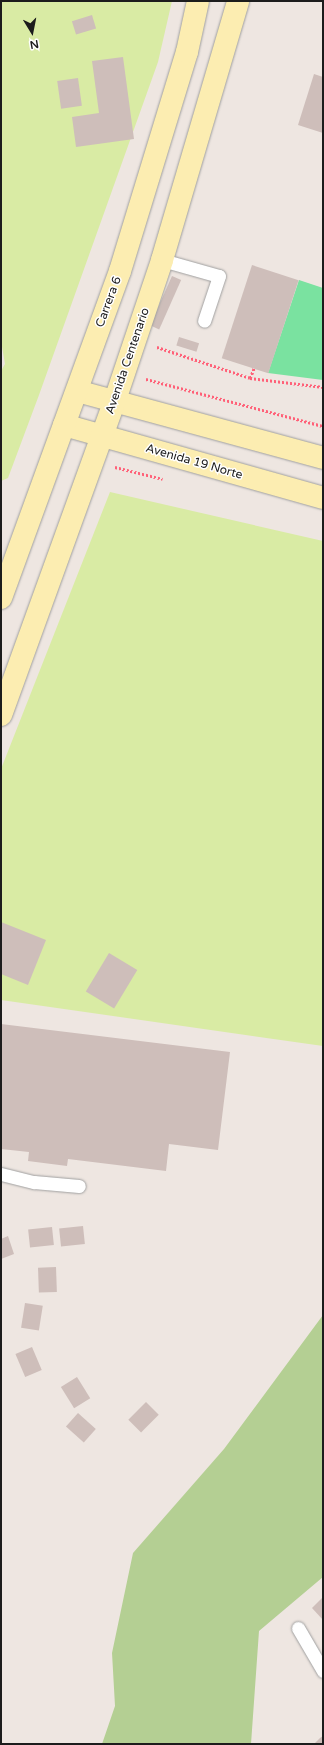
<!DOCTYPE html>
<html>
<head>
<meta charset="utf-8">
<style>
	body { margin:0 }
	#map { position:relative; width:324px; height:1745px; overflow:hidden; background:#eee6e1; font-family:"Varela Round",sans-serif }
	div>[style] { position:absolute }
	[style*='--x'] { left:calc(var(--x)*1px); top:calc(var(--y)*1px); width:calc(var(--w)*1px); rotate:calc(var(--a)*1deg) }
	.grass>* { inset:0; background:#d9eba4 }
	.forest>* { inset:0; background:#b4cf93 }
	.pitch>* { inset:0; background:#7ae2a0 }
	.building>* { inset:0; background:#cebeba; transform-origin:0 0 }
	.path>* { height:2.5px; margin-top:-1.25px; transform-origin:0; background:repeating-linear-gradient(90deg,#ff6178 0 2px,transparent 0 4px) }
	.roads { filter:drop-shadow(0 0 1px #a0a0a0) drop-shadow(0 0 1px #a0a0a0) }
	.lane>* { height:13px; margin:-6.5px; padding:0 6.5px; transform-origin:6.5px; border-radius:6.5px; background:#fff }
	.secondary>* { height:22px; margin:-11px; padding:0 11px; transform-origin:11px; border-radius:11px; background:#fcedb1 }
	span { translate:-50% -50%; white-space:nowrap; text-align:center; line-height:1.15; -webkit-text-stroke:3px #fff; paint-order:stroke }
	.street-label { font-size:12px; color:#1c1c1c }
	.frame { position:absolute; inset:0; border:2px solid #1c1c1c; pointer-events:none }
	.north { position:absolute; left:12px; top:12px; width:40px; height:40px; -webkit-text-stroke:3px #fff; paint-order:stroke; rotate:170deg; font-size:11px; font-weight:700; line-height:16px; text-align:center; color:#1c1c1c }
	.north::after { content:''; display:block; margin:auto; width:14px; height:18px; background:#1c1c1c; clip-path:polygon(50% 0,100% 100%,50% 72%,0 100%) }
</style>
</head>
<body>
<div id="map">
	<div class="grass">
		<div style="clip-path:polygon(1px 1px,172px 1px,158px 62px,39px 395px,8px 478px,1px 481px,1px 371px,5px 364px,1px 341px)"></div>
		<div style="clip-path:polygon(110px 492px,323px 541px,323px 1046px,1px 1000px,1px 769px)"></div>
	</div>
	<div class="forest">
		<div style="clip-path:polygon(323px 1315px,323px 1577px,259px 1631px,251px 1744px,102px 1744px,115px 1706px,112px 1653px,133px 1553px,224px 1449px)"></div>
	</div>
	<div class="pitch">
		<div style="clip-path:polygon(299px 280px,323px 288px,323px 380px,268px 373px)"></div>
	</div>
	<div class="building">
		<div style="left:92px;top:15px;width:14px;height:21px;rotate:73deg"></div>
		<div style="clip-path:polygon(123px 57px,134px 139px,76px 147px,72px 117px,99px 113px,92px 61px)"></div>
		<div style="clip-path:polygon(314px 74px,323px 77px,323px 133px,298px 125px)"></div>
		<div style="left:78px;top:78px;width:28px;height:21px;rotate:82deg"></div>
		<div style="left:252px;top:265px;width:49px;height:98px;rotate:18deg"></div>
		<div style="left:172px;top:276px;width:10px;height:54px;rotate:24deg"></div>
		<div style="left:179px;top:337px;width:21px;height:9px;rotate:17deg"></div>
		<div style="clip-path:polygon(1px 922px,46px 940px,28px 985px,1px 974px)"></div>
		<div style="left:109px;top:953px;width:33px;height:45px;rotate:31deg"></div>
		<div style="clip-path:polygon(1px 1024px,230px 1052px,218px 1150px,169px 1144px,166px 1171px,68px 1159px,67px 1166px,28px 1161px,29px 1152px,1px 1149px)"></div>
		<div style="left:83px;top:1226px;width:18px;height:24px;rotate:84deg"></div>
		<div style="left:52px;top:1227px;width:18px;height:24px;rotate:84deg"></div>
		<div style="clip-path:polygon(8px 1236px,14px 1254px,1px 1259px,1px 1239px)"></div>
		<div style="left:56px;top:1267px;width:25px;height:18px;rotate:88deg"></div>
		<div style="left:25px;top:1303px;width:18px;height:25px;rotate:9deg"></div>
		<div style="left:32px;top:1347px;width:25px;height:18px;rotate:67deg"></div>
		<div style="left:77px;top:1377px;width:25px;height:19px;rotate:58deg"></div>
		<div style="left:146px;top:1402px;width:18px;height:25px;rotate:45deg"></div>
		<div style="left:78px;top:1413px;width:24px;height:18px;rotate:42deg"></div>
		<div style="clip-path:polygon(323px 1597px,323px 1620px,312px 1608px)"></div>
		<div style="clip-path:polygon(323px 1736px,323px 1744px,314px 1744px,320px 1738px)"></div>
	</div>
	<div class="path">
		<div style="--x:157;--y:347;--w:98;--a:18.4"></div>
		<div style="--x:250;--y:378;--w:74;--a:7"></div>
		<div style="--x:250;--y:378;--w:11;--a:-68"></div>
		<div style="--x:146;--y:379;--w:183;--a:14.9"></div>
		<div style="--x:115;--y:467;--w:49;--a:14"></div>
	</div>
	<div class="roads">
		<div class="lane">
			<div style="--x:162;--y:260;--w:59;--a:15.7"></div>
			<div style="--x:219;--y:276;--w:47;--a:108.4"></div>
			<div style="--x:1;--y:1174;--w:34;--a:14"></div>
			<div style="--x:34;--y:1182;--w:45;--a:5.1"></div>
			<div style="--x:298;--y:1628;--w:50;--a:59.8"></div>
		</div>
		<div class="secondary">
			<div style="--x:77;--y:391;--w:255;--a:15.2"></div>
			<div style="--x:64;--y:425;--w:269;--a:15.7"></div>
			<div style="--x:1;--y:598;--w:348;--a:-70"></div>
			<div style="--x:120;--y:271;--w:229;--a:-73"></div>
			<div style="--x:187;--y:52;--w:52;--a:-77.8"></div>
			<div style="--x:1;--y:715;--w:332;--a:-70.1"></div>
			<div style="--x:114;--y:403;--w:151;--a:-71.4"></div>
			<div style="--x:162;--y:260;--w:270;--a:-73.6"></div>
		</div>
	</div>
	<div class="street-label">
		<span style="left:109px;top:302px;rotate:-70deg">Carrera 6</span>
		<span style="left:128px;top:361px;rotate:-71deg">Avenida Centenario</span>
		<span style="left:194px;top:462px;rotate:16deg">Avenida 19 Norte</span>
	</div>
	<div class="frame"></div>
	<div class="north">N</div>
</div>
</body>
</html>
